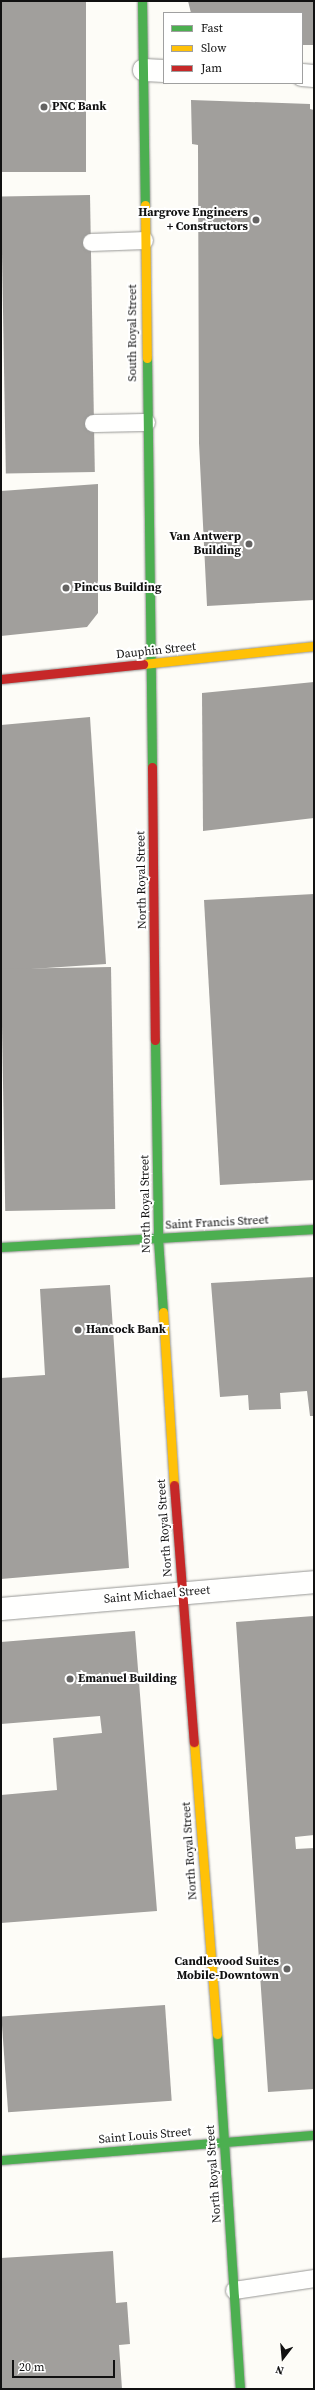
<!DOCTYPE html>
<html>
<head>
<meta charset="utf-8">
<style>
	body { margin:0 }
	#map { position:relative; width:315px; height:2390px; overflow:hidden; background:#fdfcf7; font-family:"Source Serif 4",serif }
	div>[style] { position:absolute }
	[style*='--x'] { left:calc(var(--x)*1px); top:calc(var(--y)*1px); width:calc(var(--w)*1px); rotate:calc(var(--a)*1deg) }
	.building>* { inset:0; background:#a19f9c; transform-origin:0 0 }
	.roads { filter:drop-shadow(0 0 1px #979795) drop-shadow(0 0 1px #979795) }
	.lane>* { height:17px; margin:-8.5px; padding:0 8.5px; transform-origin:8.5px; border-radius:8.5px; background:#fffffe }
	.street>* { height:22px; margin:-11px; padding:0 11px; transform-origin:11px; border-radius:11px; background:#fffffe }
	.fast>* { height:9px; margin:-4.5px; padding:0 4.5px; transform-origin:4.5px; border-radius:4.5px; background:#4caf50 }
	.slow>* { height:9px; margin:-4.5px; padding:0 4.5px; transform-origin:4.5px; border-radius:4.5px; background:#ffc107 }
	.jam>* { height:9px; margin:-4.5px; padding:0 4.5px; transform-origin:4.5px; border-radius:4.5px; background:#c62828 }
	.dots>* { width:11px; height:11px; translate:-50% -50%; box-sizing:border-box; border:2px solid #fff; border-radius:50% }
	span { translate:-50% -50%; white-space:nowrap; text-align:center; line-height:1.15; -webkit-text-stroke:4px #fff; paint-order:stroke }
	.poi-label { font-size:12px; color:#111; font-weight:700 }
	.left { translate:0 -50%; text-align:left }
	.right { translate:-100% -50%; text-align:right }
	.street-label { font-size:12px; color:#111 }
	.frame { position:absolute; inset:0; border:2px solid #111; pointer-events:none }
	.legend { position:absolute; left:163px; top:12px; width:140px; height:72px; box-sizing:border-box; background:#fff; border:1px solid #a0a0a0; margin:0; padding:5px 7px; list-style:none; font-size:12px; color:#111 }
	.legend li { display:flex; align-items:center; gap:8px; height:20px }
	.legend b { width:20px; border:1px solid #a0a0a0 }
	.north { position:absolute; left:263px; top:2338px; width:40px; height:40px; -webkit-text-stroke:3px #fff; paint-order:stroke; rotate:196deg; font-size:11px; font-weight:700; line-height:16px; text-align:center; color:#111 }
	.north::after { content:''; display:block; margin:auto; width:14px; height:18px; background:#111; clip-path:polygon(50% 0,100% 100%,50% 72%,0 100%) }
	.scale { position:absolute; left:12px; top:2360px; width:103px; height:18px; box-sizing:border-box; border:2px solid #111; border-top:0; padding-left:5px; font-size:12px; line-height:14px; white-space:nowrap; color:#111; -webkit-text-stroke:3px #fff; paint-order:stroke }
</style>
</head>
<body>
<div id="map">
	<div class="building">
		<div style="left:1px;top:1px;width:85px;height:171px"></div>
		<div style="clip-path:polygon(188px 1px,314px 1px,314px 45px,302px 45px,302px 13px,191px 13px)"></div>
		<div style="clip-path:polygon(191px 100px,310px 104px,310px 109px,314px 110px,314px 600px,207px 606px,199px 443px,198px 145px,192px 144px)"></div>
		<div style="left:90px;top:195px;width:277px;height:89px;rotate:89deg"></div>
		<div style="clip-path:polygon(98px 484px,98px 613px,87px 627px,1px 636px,1px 491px)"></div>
		<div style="clip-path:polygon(314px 682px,314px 818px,203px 831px,202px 693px)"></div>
		<div style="clip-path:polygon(90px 717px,106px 964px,1px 971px,1px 725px)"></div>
		<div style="clip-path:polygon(314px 894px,314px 1180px,220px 1185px,204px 900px)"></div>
		<div style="left:111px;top:967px;width:242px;height:110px;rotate:89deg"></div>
		<div style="clip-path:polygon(314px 1277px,314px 1416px,310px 1416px,307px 1391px,280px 1393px,281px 1409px,249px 1410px,248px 1395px,220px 1397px,211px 1283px)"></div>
		<div style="clip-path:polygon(110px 1285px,129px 1568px,1px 1579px,1px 1378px,45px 1375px,40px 1289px)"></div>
		<div style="clip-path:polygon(314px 1616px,314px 1835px,295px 1837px,296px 1849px,314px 1848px,314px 2089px,268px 2092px,236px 1622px)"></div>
		<div style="clip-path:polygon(135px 1631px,157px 1911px,1px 1923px,1px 1795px,57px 1790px,53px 1738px,102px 1733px,100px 1716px,1px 1724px,1px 1642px)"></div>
		<div style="left:165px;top:2005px;width:96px;height:164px;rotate:86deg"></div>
		<div style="clip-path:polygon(113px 2251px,116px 2303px,127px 2302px,130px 2344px,119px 2345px,122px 2389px,1px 2389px,1px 2258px)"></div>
	</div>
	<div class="roads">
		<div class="lane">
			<div style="--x:91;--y:242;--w:53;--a:-2.2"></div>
			<div style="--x:93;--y:423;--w:53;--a:-1.1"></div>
			<div style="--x:234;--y:2290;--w:81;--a:-8.5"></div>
		</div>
		<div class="street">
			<div style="--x:144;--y:70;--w:20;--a:3"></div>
			<div style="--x:302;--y:75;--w:12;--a:5"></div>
			<div style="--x:1;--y:1609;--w:314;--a:-4.9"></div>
		</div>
		<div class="fast">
			<div style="--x:142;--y:1;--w:204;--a:89.2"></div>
			<div style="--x:147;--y:358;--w:409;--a:89.3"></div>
			<div style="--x:155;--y:1040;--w:199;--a:89.1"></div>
			<div style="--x:158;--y:1239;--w:73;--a:86.1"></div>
			<div style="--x:1;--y:1247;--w:314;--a:-3.3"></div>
			<div style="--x:217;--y:2034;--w:356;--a:86.3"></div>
			<div style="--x:1;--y:2160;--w:314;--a:-4.6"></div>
		</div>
		<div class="slow">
			<div style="--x:145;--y:205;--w:153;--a:89.3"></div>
			<div style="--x:143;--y:664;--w:172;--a:-6"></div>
			<div style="--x:163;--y:1312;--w:173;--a:86.4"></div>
			<div style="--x:194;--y:1742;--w:293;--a:85.5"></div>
		</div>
		<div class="jam">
			<div style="--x:1;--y:679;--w:143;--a:-6"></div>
			<div style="--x:152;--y:767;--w:273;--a:89.4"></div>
			<div style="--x:174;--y:1485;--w:258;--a:85.6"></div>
		</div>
	</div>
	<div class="dots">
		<div style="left:44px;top:107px;background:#646362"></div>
		<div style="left:256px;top:220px;background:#646362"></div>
		<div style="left:249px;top:544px;background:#646362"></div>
		<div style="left:66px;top:588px;background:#646362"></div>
		<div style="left:78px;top:1330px;background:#646362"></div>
		<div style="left:70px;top:1679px;background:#646362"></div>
		<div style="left:287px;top:1969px;background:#646362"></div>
	</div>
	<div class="poi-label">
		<span class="left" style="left:52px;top:107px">PNC Bank</span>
		<span class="right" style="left:248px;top:220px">Hargrove Engineers<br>+ Constructors</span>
		<span class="right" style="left:241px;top:544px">Van Antwerp<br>Building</span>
		<span class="left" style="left:74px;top:588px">Pincus Building</span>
		<span class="left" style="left:86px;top:1330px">Hancock Bank</span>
		<span class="left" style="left:78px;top:1679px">Emanuel Building</span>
		<span class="right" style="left:279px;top:1969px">Candlewood Suites<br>Mobile-Downtown</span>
	</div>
	<div class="street-label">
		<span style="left:133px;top:333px;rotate:-90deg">South Royal Street</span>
		<span style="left:156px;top:651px;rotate:-6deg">Dauphin Street</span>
		<span style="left:142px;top:880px;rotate:-91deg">North Royal Street</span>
		<span style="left:146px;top:1204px;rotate:-91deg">North Royal Street</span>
		<span style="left:217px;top:1223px;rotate:-3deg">Saint Francis Street</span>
		<span style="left:165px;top:1528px;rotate:-94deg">North Royal Street</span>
		<span style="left:157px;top:1595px;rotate:-5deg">Saint Michael Street</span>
		<span style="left:190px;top:1851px;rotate:-94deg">North Royal Street</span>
		<span style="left:145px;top:2136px;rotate:-5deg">Saint Louis Street</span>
		<span style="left:214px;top:2174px;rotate:-94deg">North Royal Street</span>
	</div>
	<div class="frame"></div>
	<ul class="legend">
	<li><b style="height:5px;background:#4caf50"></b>Fast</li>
	<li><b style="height:5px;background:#ffc107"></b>Slow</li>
	<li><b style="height:5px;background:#c62828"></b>Jam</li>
	</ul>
	<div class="north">N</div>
	<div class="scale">20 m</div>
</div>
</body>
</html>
